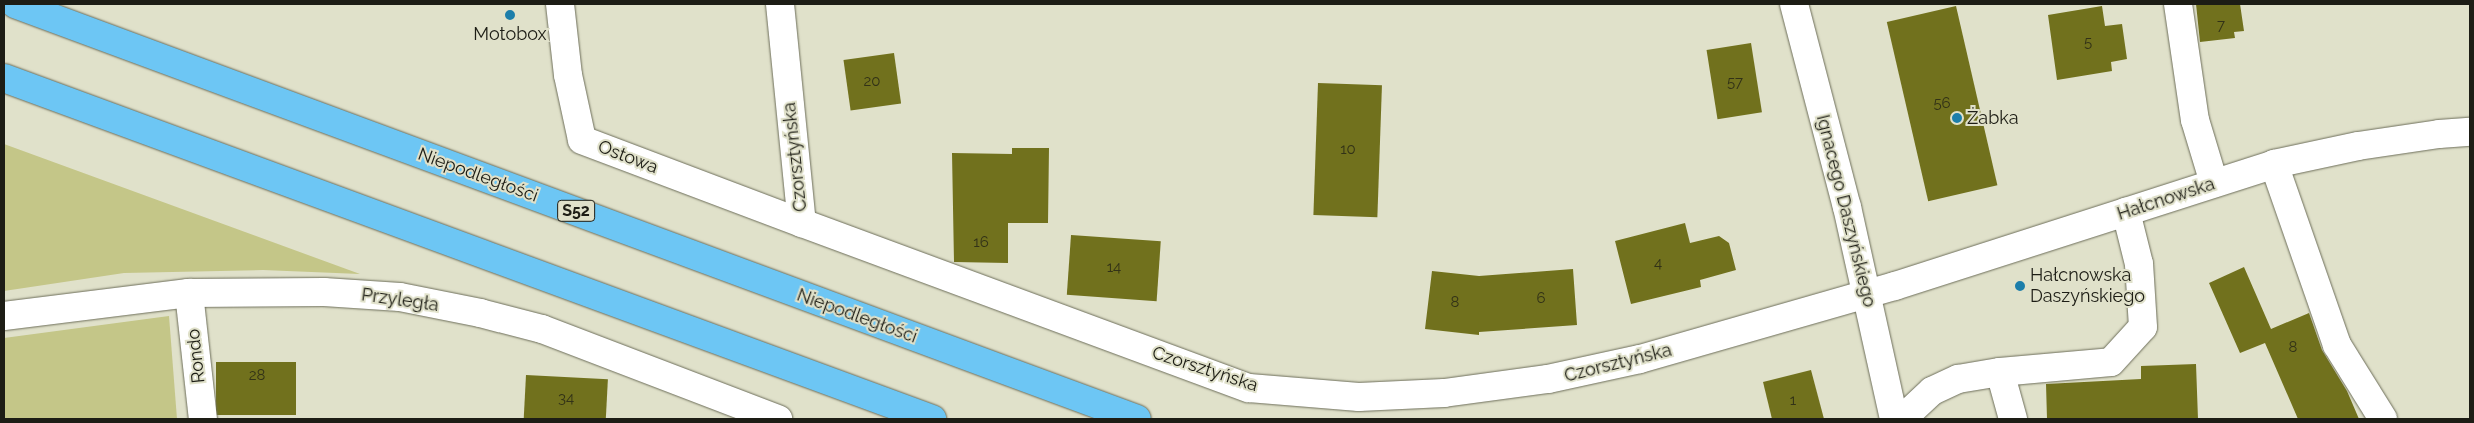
<!DOCTYPE html>
<html>
<head>
<meta charset="utf-8">
<style>
	body { margin:0 }
	#map { position:relative; width:2474px; height:423px; overflow:hidden; background:#e0e1ca; font-family:Raleway,sans-serif }
	div>[style] { position:absolute }
	[style*='--x'] { left:calc(var(--x)*1px); top:calc(var(--y)*1px); width:calc(var(--w)*1px); rotate:calc(var(--a)*1deg) }
	.green>* { inset:0; background:#c4c688 }
	.building>* { inset:0; background:#71711d; transform-origin:0 0 }
	.roads { filter:drop-shadow(0 0 1px #6d6e5a) drop-shadow(0 0 1px #6d6e5a) }
	.minor>* { height:28px; margin:-14px; padding:0 14px; transform-origin:14px; border-radius:14px; background:#fff }
	.highway>* { height:28px; margin:-14px; padding:0 14px; transform-origin:14px; border-radius:14px; background:#6dc6f4 }
	.dots>* { width:14px; height:14px; translate:-50% -50%; box-sizing:border-box; border:2px solid #e0e1ca; border-radius:50% }
	span { translate:-50% -50%; white-space:nowrap; text-align:center; line-height:1.15; -webkit-text-stroke:4px #e0e1ca; paint-order:stroke }
	.number-label { font-size:15px; color:#323217 }
	.number-label span { -webkit-text-stroke-width:0 }
	.shield-label span { padding:1px 4px; background:#e0e1ca; border:1px solid; border-radius:4px; -webkit-text-stroke-width:0 }
	.shield-label { font-size:16px; color:#1d1d15; font-weight:700 }
	.poi-label { font-size:18px; color:#1d1d15 }
	.left { translate:0 -50%; text-align:left }
	.street-label { font-size:18px; color:#1d1d15 }
	.frame { position:absolute; inset:0; border:5px solid #1d1d15; pointer-events:none }
</style>
</head>
<body>
<div id="map">
	<div class="green">
		<div style="clip-path:polygon(4px 144px,360px 274px,263px 270px,124px 273px,4px 291px)"></div>
		<div style="clip-path:polygon(169px 316px,177px 419px,4px 419px,4px 338px)"></div>
	</div>
	<div class="building">
		<div style="clip-path:polygon(2196px 4px,2240px 4px,2244px 31px,2234px 32px,2235px 38px,2200px 42px)"></div>
		<div style="left:1956px;top:6px;width:184px;height:71px;rotate:77deg"></div>
		<div style="clip-path:polygon(2102px 6px,2105px 26px,2122px 24px,2127px 59px,2111px 62px,2112px 71px,2057px 80px,2048px 15px)"></div>
		<div style="left:1751px;top:43px;width:70px;height:45px;rotate:81deg"></div>
		<div style="left:894px;top:53px;width:51px;height:51px;rotate:82deg"></div>
		<div style="left:1318px;top:83px;width:64px;height:132px;rotate:2deg"></div>
		<div style="clip-path:polygon(1012px 148px,1049px 148px,1048px 223px,1008px 223px,1008px 263px,954px 262px,952px 153px,1012px 154px)"></div>
		<div style="clip-path:polygon(1685px 223px,1690px 243px,1719px 236px,1729px 243px,1736px 270px,1700px 280px,1701px 287px,1631px 304px,1615px 241px)"></div>
		<div style="left:1071px;top:235px;width:90px;height:60px;rotate:4deg"></div>
		<div style="clip-path:polygon(2244px 267px,2271px 329px,2309px 313px,2322px 350px,2347px 391px,2359px 419px,2298px 419px,2265px 343px,2240px 353px,2209px 283px)"></div>
		<div style="clip-path:polygon(1573px 269px,1577px 325px,1479px 332px,1479px 335px,1425px 329px,1432px 271px,1479px 276px)"></div>
		<div style="left:216px;top:362px;width:80px;height:53px"></div>
		<div style="clip-path:polygon(2196px 364px,2198px 419px,2047px 419px,2046px 384px,2141px 379px,2141px 366px)"></div>
		<div style="clip-path:polygon(1811px 370px,1824px 419px,1772px 419px,1763px 382px)"></div>
		<div style="left:526px;top:375px;width:82px;height:44px;rotate:3deg"></div>
	</div>
	<div class="roads">
		<div class="minor">
			<div style="--x:560;--y:4;--w:71;--a:83.6"></div>
			<div style="--x:568;--y:75;--w:66;--a:77.8"></div>
			<div style="--x:582;--y:140;--w:235;--a:20.7"></div>
			<div style="--x:780;--y:4;--w:220;--a:84.3"></div>
			<div style="--x:802;--y:223;--w:476;--a:20.3"></div>
			<div style="--x:1249;--y:388;--w:110;--a:4.7"></div>
			<div style="--x:1359;--y:397;--w:85;--a:-2.7"></div>
			<div style="--x:1444;--y:393;--w:105;--a:-7.7"></div>
			<div style="--x:1548;--y:379;--w:94;--a:-12.3"></div>
			<div style="--x:1640;--y:359;--w:265;--a:-16"></div>
			<div style="--x:1895;--y:286;--w:398;--a:-17.8"></div>
			<div style="--x:2274;--y:164;--w:86;--a:-12.1"></div>
			<div style="--x:2358;--y:146;--w:82;--a:-8.4"></div>
			<div style="--x:2439;--y:134;--w:31;--a:-4"></div>
			<div style="--x:1794;--y:4;--w:210;--a:75.4"></div>
			<div style="--x:1847;--y:207;--w:217;--a:77.5"></div>
			<div style="--x:2178;--y:4;--w:117;--a:81.7"></div>
			<div style="--x:2195;--y:120;--w:66;--a:73.2"></div>
			<div style="--x:2274;--y:164;--w:192;--a:70.8"></div>
			<div style="--x:2337;--y:345;--w:87;--a:58.1"></div>
			<div style="--x:189;--y:293;--w:127;--a:83.7"></div>
			<div style="--x:4;--y:316;--w:186;--a:-7.1"></div>
			<div style="--x:189;--y:293;--w:135;--a:-0.4"></div>
			<div style="--x:324;--y:292;--w:76;--a:3.8"></div>
			<div style="--x:400;--y:297;--w:82;--a:11.3"></div>
			<div style="--x:480;--y:313;--w:64;--a:14.5"></div>
			<div style="--x:542;--y:329;--w:253;--a:20.9"></div>
			<div style="--x:2000;--y:372;--w:49;--a:74.5"></div>
			<div style="--x:1902;--y:419;--w:41;--a:-43"></div>
			<div style="--x:1932;--y:391;--w:29;--a:-25"></div>
			<div style="--x:1958;--y:379;--w:43;--a:-9.5"></div>
			<div style="--x:2000;--y:372;--w:111;--a:-5.1"></div>
			<div style="--x:2111;--y:362;--w:47;--a:-47.6"></div>
			<div style="--x:2143;--y:327;--w:63;--a:-93.6"></div>
			<div style="--x:2139;--y:264;--w:54;--a:-104"></div>
		</div>
		<div class="highway">
			<div style="--x:15;--y:4;--w:1196;--a:20.3"></div>
			<div style="--x:4;--y:78;--w:989;--a:20.18"></div>
		</div>
	</div>
	<div class="dots">
		<div style="left:510px;top:15px;background:#1c7eaa"></div>
		<div style="left:1957px;top:118px;background:#1c7eaa"></div>
		<div style="left:2020px;top:286px;background:#1c7eaa"></div>
	</div>
	<div class="number-label">
		<span style="left:2221px;top:26px">7</span>
		<span style="left:2088px;top:43px">5</span>
		<span style="left:872px;top:82px">20</span>
		<span style="left:1735px;top:83px">57</span>
		<span style="left:1942px;top:104px">56</span>
		<span style="left:1348px;top:150px">10</span>
		<span style="left:981px;top:243px">16</span>
		<span style="left:1658px;top:264px">4</span>
		<span style="left:1114px;top:268px">14</span>
		<span style="left:1541px;top:299px">6</span>
		<span style="left:1455px;top:303px">8</span>
		<span style="left:2293px;top:348px">8</span>
		<span style="left:257px;top:376px">28</span>
		<span style="left:566px;top:399px">34</span>
		<span style="left:1793px;top:401px">1</span>
	</div>
	<div class="shield-label">
		<span style="left:576px;top:211px">S52</span>
	</div>
	<div class="poi-label">
		<span style="left:510px;top:34px">Motobox</span>
		<span class="left" style="left:1967px;top:118px">Żabka</span>
		<span class="left" style="left:2030px;top:286px">Hałcnowska<br>Daszyńskiego</span>
	</div>
	<div class="street-label">
		<span style="left:628px;top:157px;rotate:21deg">Ostowa</span>
		<span style="left:795px;top:157px;rotate:-96deg">Czorsztyńska</span>
		<span style="left:478px;top:175px;rotate:20deg">Niepodległości</span>
		<span style="left:2166px;top:199px;rotate:-18deg">Hałcnowska</span>
		<span style="left:1846px;top:211px;rotate:76deg">Ignacego Daszyńskiego</span>
		<span style="left:400px;top:300px;rotate:8deg">Przyległa</span>
		<span style="left:857px;top:316px;rotate:20deg">Niepodległości</span>
		<span style="left:196px;top:356px;rotate:-96deg">Rondo</span>
		<span style="left:1618px;top:363px;rotate:-14deg">Czorsztyńska</span>
		<span style="left:1205px;top:369px;rotate:18deg">Czorsztyńska</span>
	</div>
	<div class="frame"></div>
</div>
</body>
</html>
